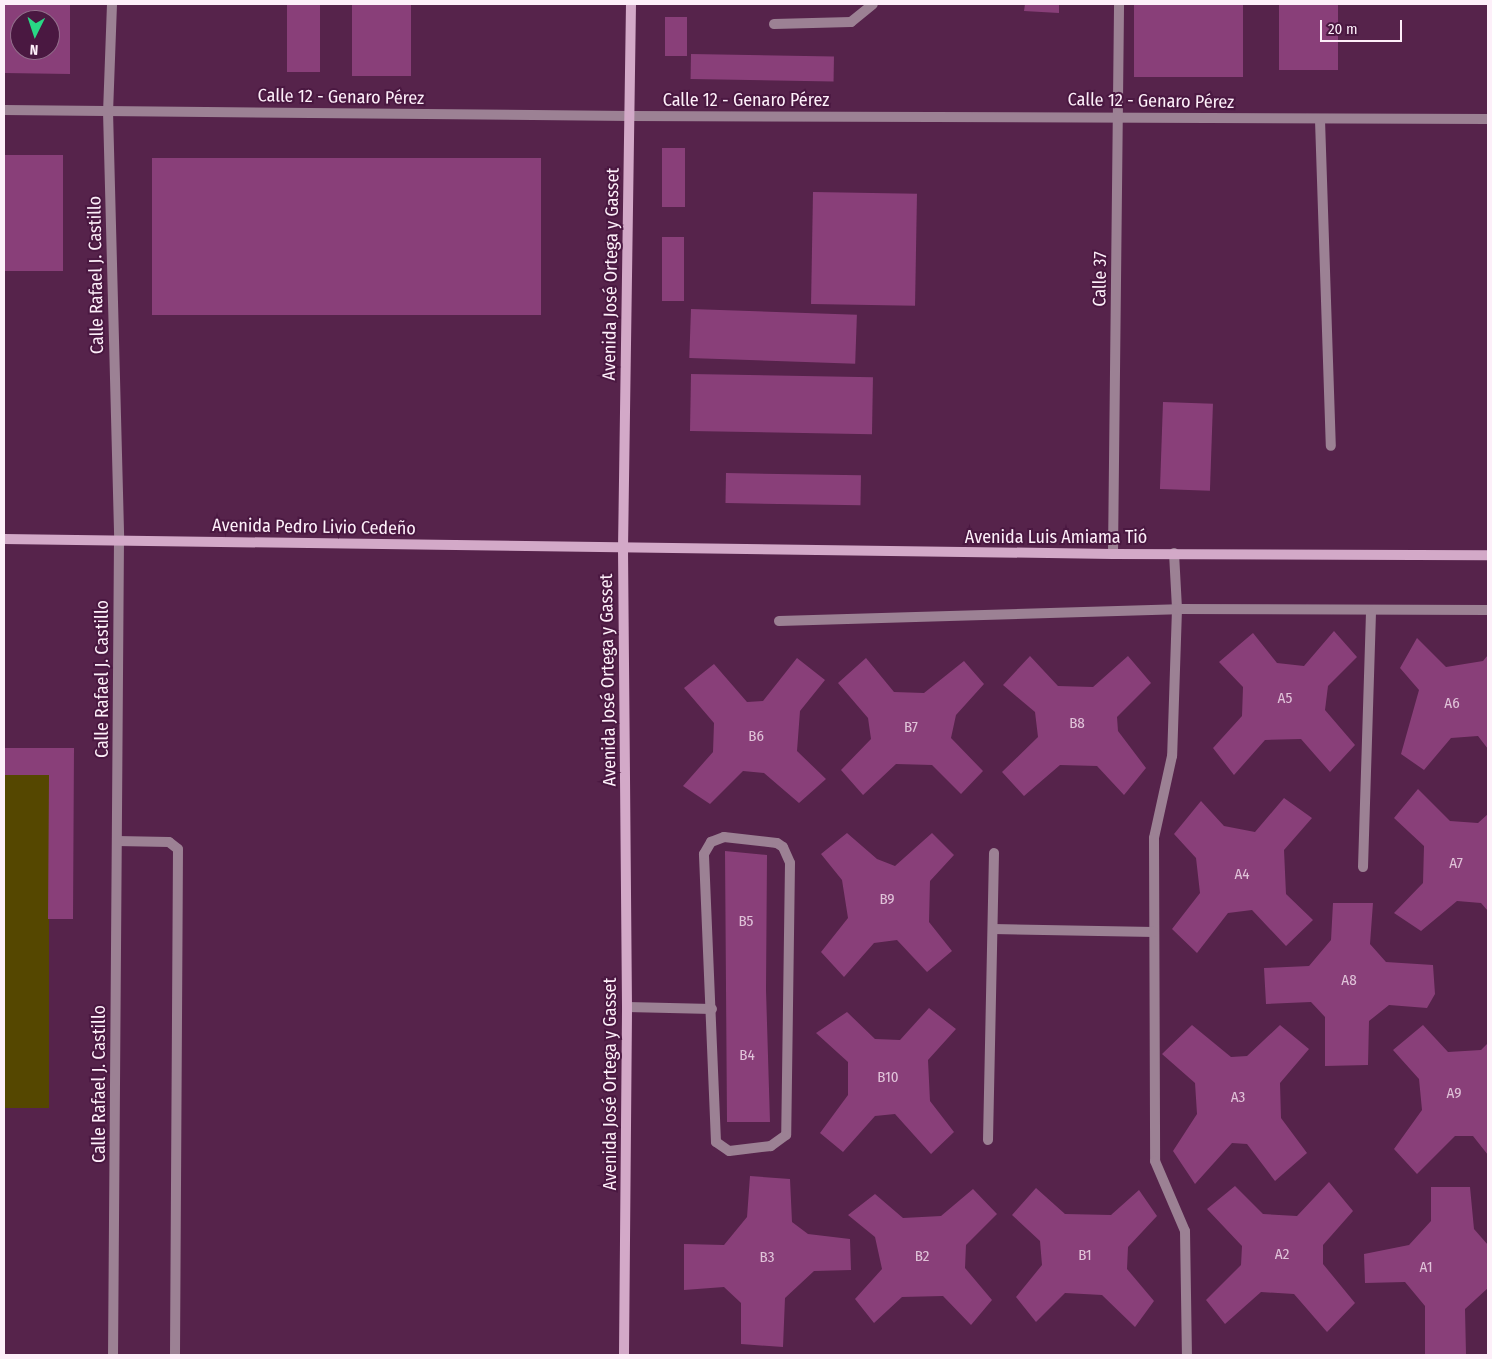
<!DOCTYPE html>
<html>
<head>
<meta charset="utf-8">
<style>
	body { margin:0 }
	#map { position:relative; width:1492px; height:1359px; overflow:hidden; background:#56234b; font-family:"Fira Sans Condensed",sans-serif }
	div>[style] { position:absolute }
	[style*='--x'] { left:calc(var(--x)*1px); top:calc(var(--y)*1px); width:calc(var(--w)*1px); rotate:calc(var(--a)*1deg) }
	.green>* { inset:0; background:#554700; transform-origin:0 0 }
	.building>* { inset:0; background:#893f79; transform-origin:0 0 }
	.lane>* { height:10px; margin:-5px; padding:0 5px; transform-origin:5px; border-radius:5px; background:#9c8194 }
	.street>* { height:10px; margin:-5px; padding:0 5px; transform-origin:5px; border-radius:5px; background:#9c8194 }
	.secondary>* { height:10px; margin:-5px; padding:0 5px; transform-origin:5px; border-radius:5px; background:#d3a9c8 }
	span { translate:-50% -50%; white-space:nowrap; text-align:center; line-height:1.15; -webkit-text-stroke:4px #4a1841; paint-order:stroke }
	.number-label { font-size:15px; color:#e0c3d9 }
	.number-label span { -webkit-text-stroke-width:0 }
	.street-label { font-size:18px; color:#fdeff9 }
	.frame { position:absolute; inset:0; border:5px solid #fdeff9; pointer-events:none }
	.north { position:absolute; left:10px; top:10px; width:50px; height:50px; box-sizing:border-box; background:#4a1841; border:1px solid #926e8b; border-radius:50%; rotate:184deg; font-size:14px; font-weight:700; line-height:20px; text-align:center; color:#fdeff9 }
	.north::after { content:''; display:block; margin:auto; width:18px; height:22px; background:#28d885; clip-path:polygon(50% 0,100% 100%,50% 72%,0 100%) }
	.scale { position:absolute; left:1320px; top:20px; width:82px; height:22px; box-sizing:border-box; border:2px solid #fdeff9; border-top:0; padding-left:6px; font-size:15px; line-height:18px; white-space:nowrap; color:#fdeff9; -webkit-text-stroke:4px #4a1841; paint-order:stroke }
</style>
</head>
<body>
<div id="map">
	<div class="green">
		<div style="left:4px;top:775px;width:45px;height:333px"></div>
	</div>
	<div class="building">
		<div style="clip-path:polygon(evenodd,4px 4px,70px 4px,70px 74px,4px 73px,4px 4px,20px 20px,50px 20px,50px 50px,20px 50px,20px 20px)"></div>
		<div style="left:287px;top:4px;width:33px;height:68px"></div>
		<div style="left:352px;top:4px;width:59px;height:72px"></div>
		<div style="clip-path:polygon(1025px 4px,1059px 4px,1059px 13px,1024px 11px)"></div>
		<div style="left:1134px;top:4px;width:109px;height:73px"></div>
		<div style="left:1279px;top:4px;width:59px;height:66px"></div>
		<div style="left:665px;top:17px;width:22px;height:39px"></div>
		<div style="left:691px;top:54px;width:143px;height:25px;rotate:1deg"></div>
		<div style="left:662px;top:148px;width:23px;height:59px"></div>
		<div style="left:4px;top:155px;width:59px;height:116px"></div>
		<div style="left:541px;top:158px;width:157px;height:389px;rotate:90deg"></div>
		<div style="left:813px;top:192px;width:104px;height:112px;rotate:1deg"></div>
		<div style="left:662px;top:237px;width:22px;height:64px"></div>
		<div style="left:691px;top:309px;width:166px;height:49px;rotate:2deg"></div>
		<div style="left:691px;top:374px;width:182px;height:57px;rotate:1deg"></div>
		<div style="left:1163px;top:402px;width:50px;height:87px;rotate:2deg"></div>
		<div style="left:726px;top:473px;width:135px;height:30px;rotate:1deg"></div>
		<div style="clip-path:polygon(1334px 631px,1357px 657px,1328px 686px,1325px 710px,1355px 745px,1330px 772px,1301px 739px,1265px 740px,1234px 775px,1213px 748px,1242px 716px,1243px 687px,1219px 662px,1253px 633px,1277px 663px,1304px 666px)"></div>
		<div style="clip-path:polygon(1417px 638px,1446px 667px,1483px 661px,1488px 655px,1488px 749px,1478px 736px,1451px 738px,1424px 770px,1401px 754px,1419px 690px,1400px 668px)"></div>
		<div style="clip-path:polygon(1030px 656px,1058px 686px,1093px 687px,1128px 656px,1151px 683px,1117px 717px,1118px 731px,1146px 768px,1124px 795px,1097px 766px,1060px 765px,1024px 796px,1002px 772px,1038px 737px,1035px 712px,1003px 685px)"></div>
		<div style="clip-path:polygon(797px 658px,825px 680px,800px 711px,797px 751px,826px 779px,799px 803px,764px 773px,743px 771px,710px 804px,683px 786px,713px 752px,714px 723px,684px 688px,714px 664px,747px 702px,763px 701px)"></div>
		<div style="clip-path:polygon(866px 658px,894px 692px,924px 693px,964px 661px,984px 684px,956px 715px,951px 738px,983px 771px,961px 794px,932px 765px,896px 764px,863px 795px,841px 770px,871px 739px,868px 718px,838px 683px)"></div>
		<div style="clip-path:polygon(4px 748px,74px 748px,73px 919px,48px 919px,49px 775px,4px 775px)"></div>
		<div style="clip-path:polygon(1418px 789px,1450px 821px,1478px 823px,1488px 814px,1488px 911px,1481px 903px,1457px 901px,1421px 931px,1394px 913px,1423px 883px,1424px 846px,1394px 818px)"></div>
		<div style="clip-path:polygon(1284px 798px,1312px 818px,1284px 850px,1286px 894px,1313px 920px,1286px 946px,1252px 910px,1228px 913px,1197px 953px,1172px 929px,1200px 893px,1196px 858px,1174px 834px,1201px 801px,1224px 826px,1255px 832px)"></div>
		<div style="clip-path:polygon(847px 833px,877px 859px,895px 866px,932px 833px,954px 855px,930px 881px,929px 922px,952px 951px,927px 972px,897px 940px,874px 943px,844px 977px,821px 952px,848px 918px,842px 880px,821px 854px)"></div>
		<div style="clip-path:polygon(725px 851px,767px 855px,766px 990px,770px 1122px,727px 1122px)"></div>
		<div style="clip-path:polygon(1333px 903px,1373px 903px,1370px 944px,1386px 962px,1433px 965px,1435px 994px,1427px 1008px,1389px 1005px,1369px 1021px,1368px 1065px,1325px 1066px,1325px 1017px,1311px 1002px,1266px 1004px,1264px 968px,1309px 966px,1331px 940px)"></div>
		<div style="clip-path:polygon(929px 1008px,956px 1029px,928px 1060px,930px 1101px,954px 1132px,931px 1154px,895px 1114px,875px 1116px,843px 1152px,820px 1133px,848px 1095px,848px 1062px,816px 1033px,847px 1012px,875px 1039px,900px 1040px)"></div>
		<div style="clip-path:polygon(1192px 1025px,1231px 1057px,1247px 1056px,1280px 1025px,1309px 1049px,1280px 1083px,1281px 1118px,1307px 1153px,1275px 1181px,1247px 1144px,1232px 1143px,1195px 1184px,1173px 1151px,1197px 1114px,1195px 1083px,1162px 1054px)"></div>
		<div style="clip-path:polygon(1423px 1025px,1448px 1052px,1481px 1050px,1488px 1043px,1488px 1155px,1473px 1136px,1455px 1136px,1417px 1174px,1394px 1149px,1422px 1110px,1419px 1079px,1393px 1050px)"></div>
		<div style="clip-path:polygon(750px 1176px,790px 1179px,792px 1222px,808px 1234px,850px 1239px,851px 1270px,814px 1271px,785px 1298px,783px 1347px,741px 1344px,741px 1303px,724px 1287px,684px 1290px,684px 1244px,724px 1245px,747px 1217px)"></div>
		<div style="clip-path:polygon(1329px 1182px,1353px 1211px,1323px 1245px,1323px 1264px,1355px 1303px,1327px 1332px,1294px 1294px,1261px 1292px,1225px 1324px,1206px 1300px,1241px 1265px,1242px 1246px,1207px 1209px,1235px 1186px,1263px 1214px,1297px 1216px)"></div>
		<div style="clip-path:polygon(1431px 1187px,1470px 1187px,1474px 1229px,1488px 1245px,1488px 1288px,1465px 1309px,1466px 1354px,1425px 1354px,1425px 1306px,1405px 1282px,1365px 1283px,1364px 1254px,1409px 1245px,1431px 1221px)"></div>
		<div style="clip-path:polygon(1036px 1188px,1065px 1214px,1111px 1215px,1139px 1190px,1157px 1216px,1128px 1247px,1127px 1269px,1154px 1301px,1135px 1327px,1102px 1295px,1065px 1293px,1036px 1322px,1016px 1297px,1042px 1265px,1040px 1241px,1012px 1215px)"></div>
		<div style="clip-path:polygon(973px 1189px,997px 1214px,966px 1245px,965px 1268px,992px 1300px,971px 1325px,943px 1296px,902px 1297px,874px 1323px,855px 1299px,882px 1269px,875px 1237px,848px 1215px,875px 1194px,903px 1218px,941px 1216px)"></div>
	</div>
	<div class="lane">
		<div style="--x:774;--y:24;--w:77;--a:-1.5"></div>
		<div style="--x:851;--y:22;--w:28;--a:-39"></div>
		<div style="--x:1320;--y:120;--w:326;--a:88.1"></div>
		<div style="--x:1174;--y:553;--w:56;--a:86.9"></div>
		<div style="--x:1177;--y:609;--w:147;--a:91.9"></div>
		<div style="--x:1172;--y:756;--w:84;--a:102.4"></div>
		<div style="--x:1154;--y:838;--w:323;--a:89.8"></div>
		<div style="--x:1155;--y:1161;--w:76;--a:66.8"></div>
		<div style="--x:1185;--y:1231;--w:124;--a:89.1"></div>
		<div style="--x:779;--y:621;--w:398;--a:-1.7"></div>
		<div style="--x:1177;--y:609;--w:311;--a:0.2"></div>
		<div style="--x:724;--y:837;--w:53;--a:6.5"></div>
		<div style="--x:777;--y:843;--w:7;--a:34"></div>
		<div style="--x:783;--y:847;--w:17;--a:66"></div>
		<div style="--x:790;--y:863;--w:272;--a:90.8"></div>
		<div style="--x:786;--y:1135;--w:19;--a:144"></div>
		<div style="--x:771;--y:1146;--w:42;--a:173.2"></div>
		<div style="--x:729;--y:1151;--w:16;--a:-145"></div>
		<div style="--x:716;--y:1142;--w:288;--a:-92.4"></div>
		<div style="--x:704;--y:854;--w:14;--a:-60"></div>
		<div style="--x:711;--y:842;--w:14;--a:-21"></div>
		<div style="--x:117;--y:841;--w:52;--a:1.1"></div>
		<div style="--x:169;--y:842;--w:11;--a:38"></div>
		<div style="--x:178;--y:849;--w:506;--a:90.34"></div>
		<div style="--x:1363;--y:867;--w:256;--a:-88.2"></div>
		<div style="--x:993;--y:929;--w:161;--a:1.1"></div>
		<div style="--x:627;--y:1007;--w:85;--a:1.3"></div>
		<div style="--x:988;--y:1140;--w:287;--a:-88.8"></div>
	</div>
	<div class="street">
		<div style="--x:112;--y:4;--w:107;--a:92.1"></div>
		<div style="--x:108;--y:111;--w:428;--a:88.5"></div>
		<div style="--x:119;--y:539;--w:816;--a:90.42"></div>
		<div style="--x:4;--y:110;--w:626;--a:0.55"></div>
		<div style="--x:630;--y:116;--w:858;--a:0.2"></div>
		<div style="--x:1113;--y:554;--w:550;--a:-89.37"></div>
	</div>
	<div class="secondary">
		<div style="--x:4;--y:539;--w:1109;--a:0.77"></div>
		<div style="--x:1113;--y:554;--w:375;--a:0.2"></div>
		<div style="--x:624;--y:1355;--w:348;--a:-89.5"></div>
		<div style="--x:627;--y:1007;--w:458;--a:-90.5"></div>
		<div style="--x:623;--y:549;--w:545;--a:-89.16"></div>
	</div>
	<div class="number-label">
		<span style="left:1285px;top:699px">A5</span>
		<span style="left:1452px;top:704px">A6</span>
		<span style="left:1077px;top:724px">B8</span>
		<span style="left:911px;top:728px">B7</span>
		<span style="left:756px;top:737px">B6</span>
		<span style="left:1456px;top:864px">A7</span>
		<span style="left:1242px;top:875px">A4</span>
		<span style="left:887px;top:900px">B9</span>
		<span style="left:746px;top:922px">B5</span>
		<span style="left:1349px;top:981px">A8</span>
		<span style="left:747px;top:1056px">B4</span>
		<span style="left:888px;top:1078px">B10</span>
		<span style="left:1454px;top:1094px">A9</span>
		<span style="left:1238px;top:1098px">A3</span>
		<span style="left:1282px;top:1255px">A2</span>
		<span style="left:1085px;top:1256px">B1</span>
		<span style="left:922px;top:1257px">B2</span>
		<span style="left:767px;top:1258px">B3</span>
		<span style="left:1426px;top:1268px">A1</span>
	</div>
	<div class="street-label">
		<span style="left:341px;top:97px;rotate:1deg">Calle 12 - Genaro Pérez</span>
		<span style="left:746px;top:100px">Calle 12 - Genaro Pérez</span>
		<span style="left:1151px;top:101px;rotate:1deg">Calle 12 - Genaro Pérez</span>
		<span style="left:611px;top:274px;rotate:-89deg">Avenida José Ortega y Gasset</span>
		<span style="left:96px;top:275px;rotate:-91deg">Calle Rafael J. Castillo</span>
		<span style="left:1100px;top:279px;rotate:-89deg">Calle 37</span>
		<span style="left:314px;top:527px;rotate:1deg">Avenida Pedro Livio Cedeño</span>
		<span style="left:1056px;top:537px">Avenida Luis Amiama Tió</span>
		<span style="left:102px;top:679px;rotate:-90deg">Calle Rafael J. Castillo</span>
		<span style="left:608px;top:680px;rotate:-91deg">Avenida José Ortega y Gasset</span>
		<span style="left:99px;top:1084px;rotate:-90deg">Calle Rafael J. Castillo</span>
		<span style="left:610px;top:1084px;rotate:-90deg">Avenida José Ortega y Gasset</span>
	</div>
	<div class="frame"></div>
	<div class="north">N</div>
	<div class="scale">20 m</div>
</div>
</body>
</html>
